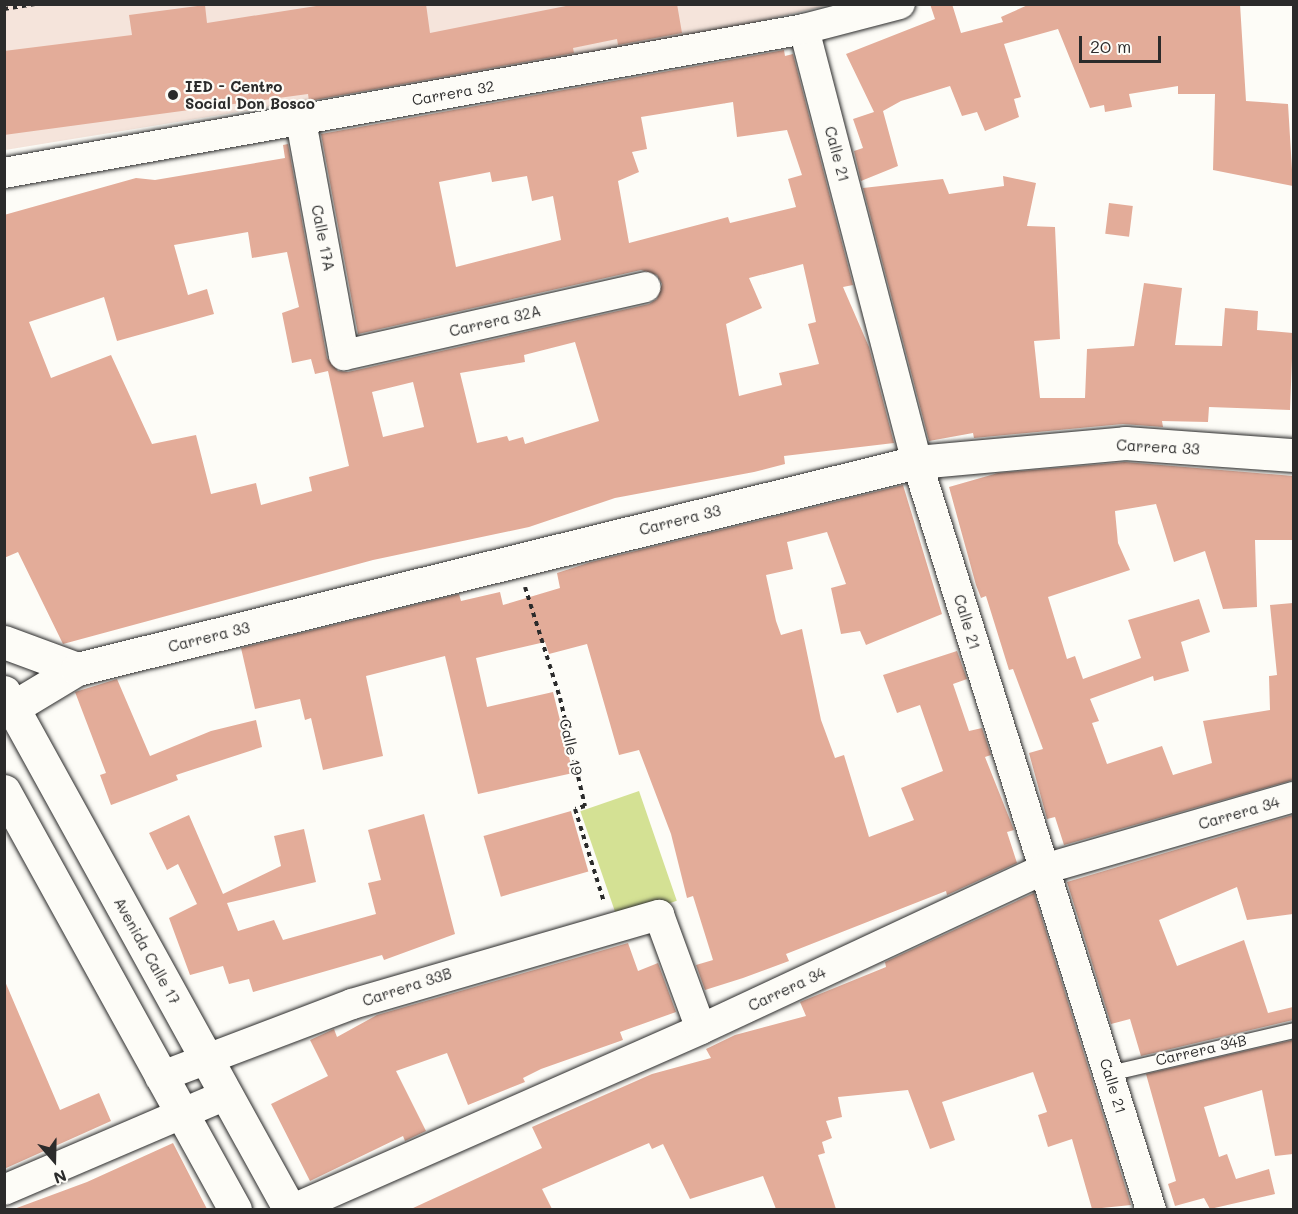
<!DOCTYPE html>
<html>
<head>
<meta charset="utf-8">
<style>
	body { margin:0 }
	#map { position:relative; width:1298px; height:1214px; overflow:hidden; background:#fdfcf7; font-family:Mali,sans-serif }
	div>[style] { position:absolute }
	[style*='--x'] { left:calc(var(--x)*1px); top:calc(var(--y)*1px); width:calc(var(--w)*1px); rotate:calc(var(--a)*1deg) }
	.built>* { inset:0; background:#f5e4db }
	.green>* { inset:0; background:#d4e194; transform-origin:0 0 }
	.building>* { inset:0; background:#e3ac99; transform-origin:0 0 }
	.path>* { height:4px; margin-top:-2px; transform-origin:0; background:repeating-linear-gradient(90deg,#2b2b2b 0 4.5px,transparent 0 9px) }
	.roads { filter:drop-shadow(0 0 2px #2b2b2b) drop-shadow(0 0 2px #2b2b2b) }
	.service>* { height:15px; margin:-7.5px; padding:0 7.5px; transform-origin:7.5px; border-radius:7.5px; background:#fdfcf7 }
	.minor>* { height:30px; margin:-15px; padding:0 15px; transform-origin:15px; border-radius:15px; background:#fdfcf7 }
	.tertiary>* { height:33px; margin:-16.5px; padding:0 16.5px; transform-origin:16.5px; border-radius:16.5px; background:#fdfcf7 }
	.secondary>* { height:33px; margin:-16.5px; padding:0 16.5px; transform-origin:16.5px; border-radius:16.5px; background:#fdfcf7 }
	.dots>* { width:16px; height:16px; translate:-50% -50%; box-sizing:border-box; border:3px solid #fdfcf7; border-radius:50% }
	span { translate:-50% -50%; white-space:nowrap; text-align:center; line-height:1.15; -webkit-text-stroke:4.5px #fdfcf7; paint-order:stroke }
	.poi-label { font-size:15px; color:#2b2b2b; font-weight:700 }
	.left { translate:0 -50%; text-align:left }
	.street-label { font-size:15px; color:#2b2b2b }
	.frame { position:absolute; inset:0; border:6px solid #2b2b2b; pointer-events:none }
	.north { position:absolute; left:24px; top:1130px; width:60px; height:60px; -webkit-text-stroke:4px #fdfcf7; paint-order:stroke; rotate:160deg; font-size:16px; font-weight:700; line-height:24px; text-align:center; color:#2b2b2b }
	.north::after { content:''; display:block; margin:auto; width:21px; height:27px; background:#2b2b2b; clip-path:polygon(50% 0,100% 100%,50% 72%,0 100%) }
	.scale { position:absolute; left:1079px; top:36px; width:82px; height:27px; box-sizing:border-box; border:3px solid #2b2b2b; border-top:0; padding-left:8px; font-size:18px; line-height:21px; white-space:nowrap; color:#2b2b2b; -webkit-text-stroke:4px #fdfcf7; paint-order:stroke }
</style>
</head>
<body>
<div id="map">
	<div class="built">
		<div style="clip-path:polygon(5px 5px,829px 5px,677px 41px,5px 150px)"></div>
	</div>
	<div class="green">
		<div style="left:639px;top:791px;width:116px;height:62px;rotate:71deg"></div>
	</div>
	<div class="building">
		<div style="clip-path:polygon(329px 4px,426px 4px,430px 33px,576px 4px,677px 4px,682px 33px,618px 45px,617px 39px,573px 48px,574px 53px,309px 101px,308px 94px,4px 135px,4px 51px,132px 35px,129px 15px,205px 5px,207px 23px)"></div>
		<div style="clip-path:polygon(930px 4px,952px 4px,961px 33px,1003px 22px,1001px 17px,1030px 4px,1240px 4px,1246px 101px,1288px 104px,1293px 186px,1213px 170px,1215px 94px,1178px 94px,1178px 86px,1129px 94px,1132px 107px,1105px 112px,1104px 105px,1090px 108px,1058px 29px,1004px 44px,1021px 97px,1014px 99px,1019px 117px,985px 131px,977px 112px,962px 116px,950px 86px,901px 101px,883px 111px,898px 166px,861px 181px,854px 151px,863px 148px,853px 119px,874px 112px,846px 54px,935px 19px)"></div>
		<div style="clip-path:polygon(evenodd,784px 50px,785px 56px,793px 54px,853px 285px,843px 287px,869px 347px,894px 443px,784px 456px,785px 464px,754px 472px,615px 498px,529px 527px,373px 560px,63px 644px,18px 552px,4px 558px,4px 215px,136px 178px,155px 180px,285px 158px,283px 145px,288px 144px,327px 358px,338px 371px,348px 372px,649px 304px,657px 299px,662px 284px,657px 275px,641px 270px,358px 334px,321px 134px,784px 50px,733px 102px,737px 137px,787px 130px,802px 175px,788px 179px,796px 207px,730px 223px,728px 217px,629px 243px,618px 181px,639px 172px,632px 152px,647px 149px,641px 117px,733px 102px,784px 50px,490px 172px,492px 182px,527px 176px,532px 201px,553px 196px,561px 240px,456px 267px,439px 182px,490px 172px,784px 50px,248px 232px,252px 258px,287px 252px,299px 307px,282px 313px,292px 363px,311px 359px,315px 374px,328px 371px,349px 466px,309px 477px,312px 491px,261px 505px,256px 483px,211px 494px,196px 435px,152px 444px,111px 355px,51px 378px,29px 322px,104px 297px,117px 341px,214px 314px,207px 289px,188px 295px,174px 245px,248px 232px,784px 50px,803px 264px,816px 322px,808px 324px,819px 364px,779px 373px,782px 385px,739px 396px,726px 324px,762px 308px,749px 278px,803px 264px,784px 50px,575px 342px,599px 421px,525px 444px,523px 437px,509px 441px,507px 436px,477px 443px,460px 373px,525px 362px,524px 355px,575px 342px,784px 50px,413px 382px,424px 427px,383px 437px,372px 392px,413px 382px)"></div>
		<div style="clip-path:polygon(1003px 176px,1036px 183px,1027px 226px,1055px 227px,1060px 339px,1034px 341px,1040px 398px,1085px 398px,1087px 349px,1134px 346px,1144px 283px,1182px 288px,1175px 345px,1222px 346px,1225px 308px,1258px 311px,1257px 330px,1293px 333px,1290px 410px,1209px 407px,1208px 422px,1162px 421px,1163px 427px,1123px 424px,974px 438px,973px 433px,929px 441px,863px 188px,943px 179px,949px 194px,1004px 186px)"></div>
		<div style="left:1109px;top:203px;width:24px;height:31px;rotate:7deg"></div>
		<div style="clip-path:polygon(1125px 462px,1293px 476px,1293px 540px,1255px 540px,1257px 607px,1223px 609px,1205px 551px,1174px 562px,1156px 504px,1115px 511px,1118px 543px,1130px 570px,1048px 597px,1067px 659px,1075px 656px,1083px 679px,1141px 658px,1128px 620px,1199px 599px,1210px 632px,1181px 642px,1189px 671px,1154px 681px,1153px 676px,1090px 699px,1099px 721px,1092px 723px,1107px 764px,1162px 746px,1173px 775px,1212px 763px,1203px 721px,1270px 710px,1269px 676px,1277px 675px,1270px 605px,1293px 603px,1293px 780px,1064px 845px,1055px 817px,1047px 819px,1029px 753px,1043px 749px,1013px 669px,1009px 670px,986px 596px,981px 598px,976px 585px,949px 487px,998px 473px)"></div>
		<div style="clip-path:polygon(903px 485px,942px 614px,866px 645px,860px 631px,841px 634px,831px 588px,846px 584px,827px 532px,787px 542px,793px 569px,766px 575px,776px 621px,781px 635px,802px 629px,821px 720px,835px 758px,844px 755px,869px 837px,914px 820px,901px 788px,943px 771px,920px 705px,897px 713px,883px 675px,957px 651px,967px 679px,953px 684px,969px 731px,982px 728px,991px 755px,985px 757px,1014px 830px,1007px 832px,1017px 863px,947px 895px,946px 891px,786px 954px,789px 961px,743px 978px,705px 990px,696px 965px,713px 960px,693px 896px,687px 898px,671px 834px,639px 750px,619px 755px,587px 644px,549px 654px,545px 642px,476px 658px,487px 707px,553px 692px,573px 773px,478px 794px,445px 656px,366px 676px,383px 756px,323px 770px,311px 718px,305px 720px,300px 699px,255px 709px,241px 648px,459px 594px,461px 601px,500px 592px,503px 605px,560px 588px,557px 573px,591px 562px)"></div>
		<div style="clip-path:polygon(117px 679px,150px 756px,211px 731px,256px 720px,262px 747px,176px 775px,178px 780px,111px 805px,100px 775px,106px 773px,75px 692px)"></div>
		<div style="left:571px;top:811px;width:63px;height:91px;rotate:74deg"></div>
		<div style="clip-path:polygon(424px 814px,455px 934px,384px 960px,382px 955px,253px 992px,249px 979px,229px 984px,223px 966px,190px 975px,169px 918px,197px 904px,178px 864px,167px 870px,149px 833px,189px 815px,223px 894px,281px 866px,274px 836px,304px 829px,316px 882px,227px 903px,238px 931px,274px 920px,283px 940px,376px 914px,368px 883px,381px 880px,368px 830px)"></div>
		<div style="clip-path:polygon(1293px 815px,1293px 914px,1247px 920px,1237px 887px,1159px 920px,1177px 966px,1244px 940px,1268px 1013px,1293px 1007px,1293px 1020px,1141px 1056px,1130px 1019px,1111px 1024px,1067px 882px)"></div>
		<div style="clip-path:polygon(1034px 893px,1131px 1205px,1092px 1209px,1072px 1139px,1048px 1147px,1038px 1115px,1047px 1112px,1033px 1072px,942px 1102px,955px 1140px,930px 1149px,908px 1090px,838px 1097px,842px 1117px,826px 1121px,832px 1138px,822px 1142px,825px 1153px,818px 1155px,836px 1209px,776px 1209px,763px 1176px,690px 1199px,663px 1144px,652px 1149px,649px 1143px,542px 1189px,552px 1209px,411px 1209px,542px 1148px,532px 1127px,652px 1074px,711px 1058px,706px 1049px,735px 1035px,806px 1016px,800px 1002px,886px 967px,885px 962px)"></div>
		<div style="clip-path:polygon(628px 943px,638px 971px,658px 963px,676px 1012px,620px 1032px,623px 1040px,541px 1069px,523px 1078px,525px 1082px,468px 1105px,447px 1053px,396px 1071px,426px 1131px,405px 1141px,403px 1136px,310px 1181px,271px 1104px,328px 1076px,310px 1040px,334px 1029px,337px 1037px,377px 1015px)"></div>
		<div style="clip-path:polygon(4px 979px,60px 1110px,99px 1093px,111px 1121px,4px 1169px)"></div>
		<div style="clip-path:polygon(1293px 1040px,1293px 1154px,1275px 1156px,1262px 1090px,1204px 1107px,1219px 1157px,1227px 1154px,1236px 1179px,1269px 1169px,1275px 1194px,1210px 1209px,1204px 1198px,1175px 1206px,1168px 1184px,1176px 1181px,1146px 1074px)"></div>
		<div style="clip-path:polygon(173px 1143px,207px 1209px,14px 1209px,87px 1182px)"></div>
	</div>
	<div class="path">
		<div style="--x:4;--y:9;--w:33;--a:-9"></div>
		<div style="--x:525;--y:587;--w:116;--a:72.5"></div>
		<div style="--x:560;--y:698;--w:111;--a:77"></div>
		<div style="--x:585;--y:806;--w:10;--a:163"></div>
		<div style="--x:575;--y:809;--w:97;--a:72.7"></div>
	</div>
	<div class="roads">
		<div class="service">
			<div style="--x:1109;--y:1073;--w:190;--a:-13.1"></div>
		</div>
		<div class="minor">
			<div style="--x:804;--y:29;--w:448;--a:75.4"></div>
			<div style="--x:917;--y:462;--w:784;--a:72.63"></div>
			<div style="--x:301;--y:121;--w:238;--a:79.6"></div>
			<div style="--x:344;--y:355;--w:309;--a:-12.7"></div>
			<div style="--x:4;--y:173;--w:813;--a:-10.2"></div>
			<div style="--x:804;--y:29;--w:99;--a:-14.6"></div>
			<div style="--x:160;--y:1077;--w:205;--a:-20.8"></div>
			<div style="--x:352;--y:1004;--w:320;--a:-16.2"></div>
			<div style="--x:659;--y:915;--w:121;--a:69.8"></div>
			<div style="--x:4;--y:1190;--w:241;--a:-23.2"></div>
			<div style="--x:291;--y:1210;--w:448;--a:-23.8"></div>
			<div style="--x:701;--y:1029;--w:378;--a:-25"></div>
			<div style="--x:1044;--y:869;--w:260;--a:-16.1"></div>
		</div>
		<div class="tertiary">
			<div style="--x:4;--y:642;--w:78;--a:20.3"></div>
			<div style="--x:12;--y:708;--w:76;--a:-31"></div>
			<div style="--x:77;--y:669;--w:865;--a:-13.84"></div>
			<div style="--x:917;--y:462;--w:209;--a:-5.2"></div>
			<div style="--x:1125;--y:443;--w:169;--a:4.1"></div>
		</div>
		<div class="secondary">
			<div style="--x:4;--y:692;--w:592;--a:61.1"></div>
			<div style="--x:4;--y:791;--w:478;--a:61.1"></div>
		</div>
	</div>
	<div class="dots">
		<div style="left:173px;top:95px;background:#2b2b2b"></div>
	</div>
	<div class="poi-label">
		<span class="left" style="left:185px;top:95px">IED - Centro<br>Social Don Bosco</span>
	</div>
	<div class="street-label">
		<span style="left:453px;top:93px;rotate:-10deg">Carrera 32</span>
		<span style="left:837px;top:154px;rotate:75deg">Calle 21</span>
		<span style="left:323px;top:238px;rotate:79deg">Calle 17A</span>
		<span style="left:495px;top:321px;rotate:-13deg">Carrera 32A</span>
		<span style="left:1158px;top:447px;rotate:3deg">Carrera 33</span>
		<span style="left:680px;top:520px;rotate:-14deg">Carrera 33</span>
		<span style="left:967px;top:622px;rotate:73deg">Calle 21</span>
		<span style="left:209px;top:637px;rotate:-14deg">Carrera 33</span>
		<span style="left:571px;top:747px;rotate:77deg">Calle 19</span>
		<span style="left:1239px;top:813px;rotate:-16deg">Carrera 34</span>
		<span style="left:147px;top:951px;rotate:61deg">Avenida Calle 17</span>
		<span style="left:407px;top:987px;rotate:-18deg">Carrera 33B</span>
		<span style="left:787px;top:989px;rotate:-25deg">Carrera 34</span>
		<span style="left:1201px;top:1050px;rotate:-13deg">Carrera 34B</span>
		<span style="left:1113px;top:1086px;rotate:73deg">Calle 21</span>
	</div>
	<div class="frame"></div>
	<div class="north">N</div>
	<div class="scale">20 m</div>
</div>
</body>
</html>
